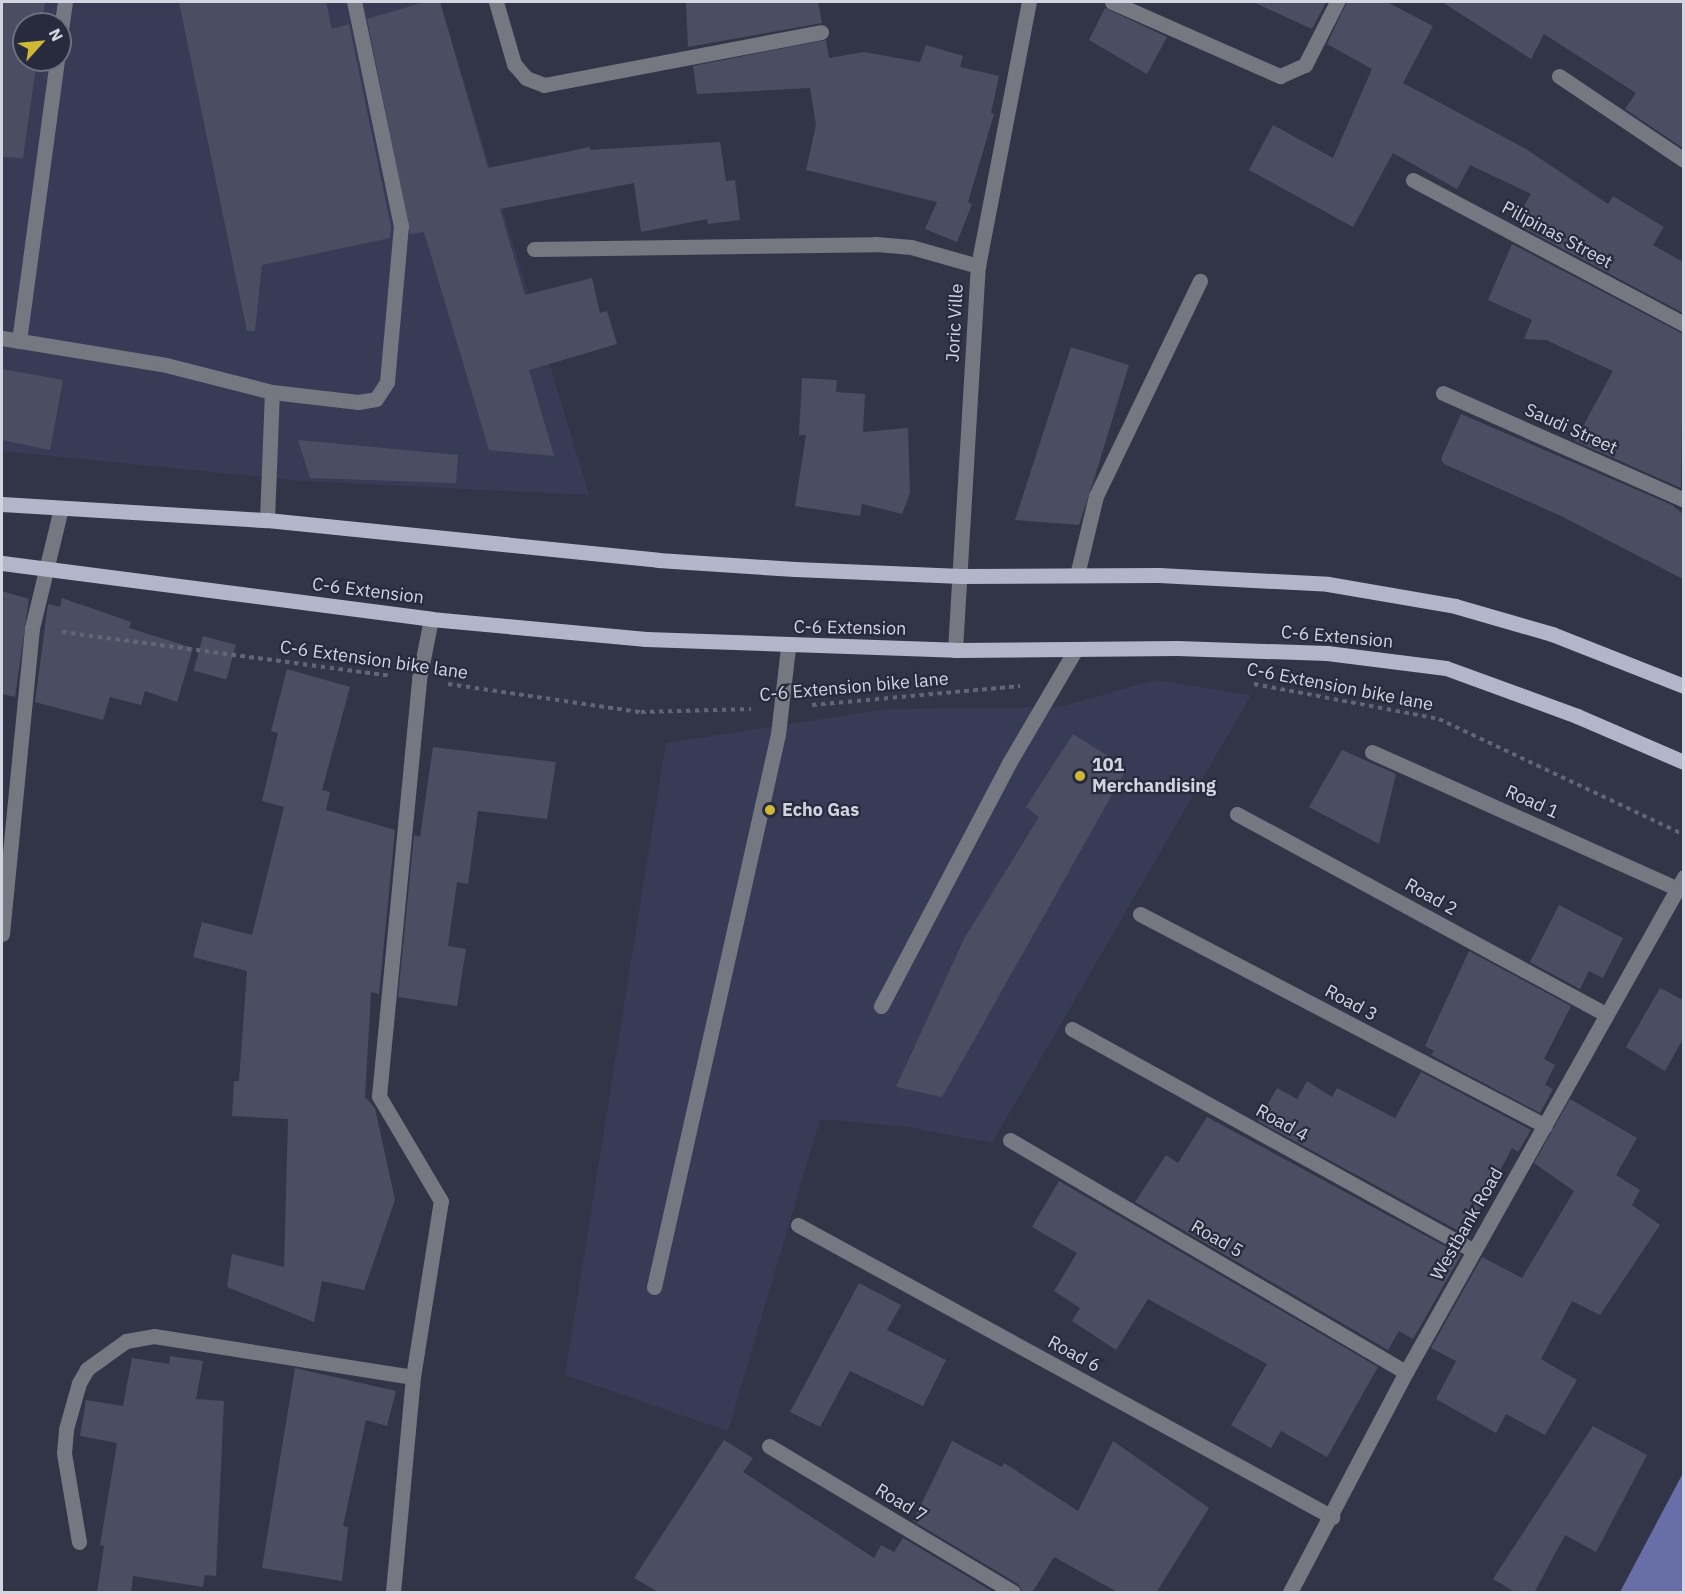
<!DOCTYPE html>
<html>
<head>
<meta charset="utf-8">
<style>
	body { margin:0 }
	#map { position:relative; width:1685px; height:1594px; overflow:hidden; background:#323548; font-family:"IBM Plex Sans",sans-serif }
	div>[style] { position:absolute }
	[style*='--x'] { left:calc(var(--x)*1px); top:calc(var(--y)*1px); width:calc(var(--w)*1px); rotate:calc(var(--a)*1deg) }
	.built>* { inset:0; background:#383b55 }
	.water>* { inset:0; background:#676ea8 }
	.building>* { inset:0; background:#4b4e63; transform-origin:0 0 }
	.path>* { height:4px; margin-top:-2px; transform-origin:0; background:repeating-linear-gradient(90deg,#626576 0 4.5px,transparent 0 9px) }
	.minor>* { height:15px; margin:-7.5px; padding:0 7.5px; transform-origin:7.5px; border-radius:7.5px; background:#757781 }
	.major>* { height:15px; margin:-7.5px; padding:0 7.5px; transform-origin:7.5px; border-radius:7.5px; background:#b3b6cb }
	.dots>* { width:16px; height:16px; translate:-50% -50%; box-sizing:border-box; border:3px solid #282b3e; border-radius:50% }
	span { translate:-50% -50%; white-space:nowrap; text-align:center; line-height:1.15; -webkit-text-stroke:4.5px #282b3e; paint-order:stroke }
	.street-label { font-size:18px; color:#d2d4e0 }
	.poi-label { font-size:18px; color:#d2d4e0; font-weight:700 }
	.left { translate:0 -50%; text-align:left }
	.frame { position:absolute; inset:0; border:3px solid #d2d4e0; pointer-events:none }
	.north { position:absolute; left:12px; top:12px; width:60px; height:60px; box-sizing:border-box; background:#282b3e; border:2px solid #6c6f7f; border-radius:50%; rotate:63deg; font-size:16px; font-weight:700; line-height:24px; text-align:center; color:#d2d4e0 }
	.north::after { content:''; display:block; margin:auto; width:21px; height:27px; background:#d0b836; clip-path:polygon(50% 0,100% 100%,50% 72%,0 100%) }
</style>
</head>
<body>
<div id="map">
	<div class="built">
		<div style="clip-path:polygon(evenodd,2px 2px,440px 2px,589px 495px,303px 481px,2px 451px,2px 2px,24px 24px,60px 24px,60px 60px,24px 60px,24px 24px)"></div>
		<div style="clip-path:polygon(1154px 680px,1251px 695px,992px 1143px,909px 1127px,820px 1119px,728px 1431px,565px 1375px,666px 743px,887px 709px,1060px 707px)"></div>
	</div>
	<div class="water">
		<div style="clip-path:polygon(1683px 1473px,1683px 1592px,1620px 1592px)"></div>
	</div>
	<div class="building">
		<div style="clip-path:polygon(2px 2px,45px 2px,42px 24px,24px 24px,24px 60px,37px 60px,23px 158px,2px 157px)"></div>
		<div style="clip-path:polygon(179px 2px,326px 2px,332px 29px,349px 24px,391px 227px,390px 238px,262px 265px,255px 331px,247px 331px)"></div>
		<div style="clip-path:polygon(425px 2px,440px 2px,488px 168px,590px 147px,590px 150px,720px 142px,726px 181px,735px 180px,740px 220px,708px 224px,707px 219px,641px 232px,634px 183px,500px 209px,525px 295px,592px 278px,600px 313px,607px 311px,617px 344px,529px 370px,554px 456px,489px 450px,424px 232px,410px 234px,367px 19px)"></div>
		<div style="clip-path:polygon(686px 2px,818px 2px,822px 23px,688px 47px)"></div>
		<div style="clip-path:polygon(1253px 2px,1326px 2px,1312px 29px)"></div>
		<div style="clip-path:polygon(1347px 2px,1387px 2px,1433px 26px,1403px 83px,1526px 149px,1608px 204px,1613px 196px,1664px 227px,1653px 245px,1683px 262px,1683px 313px,1520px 226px,1522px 223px,1516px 219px,1531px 194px,1470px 165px,1457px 189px,1393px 153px,1353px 227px,1249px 170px,1273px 125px,1333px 158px,1372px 69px,1327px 44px)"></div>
		<div style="clip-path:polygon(1442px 2px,1683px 2px,1683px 148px,1625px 109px,1636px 93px,1544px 34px,1531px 59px)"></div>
		<div style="clip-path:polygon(1105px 8px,1167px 37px,1147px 74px,1089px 40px)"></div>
		<div style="clip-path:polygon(826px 40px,829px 58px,864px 52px,920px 62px,926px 45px,963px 56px,960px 67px,999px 76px,991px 113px,994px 114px,968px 202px,972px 204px,957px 242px,925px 229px,937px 202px,806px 170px,816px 125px,810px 88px,697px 94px,693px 66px)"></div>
		<div style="clip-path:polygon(1512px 244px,1683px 334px,1681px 488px,1575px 441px,1613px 371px,1546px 340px,1524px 339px,1532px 320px,1488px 300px)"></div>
		<div style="clip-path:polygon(1071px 347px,1129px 365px,1095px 476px,1079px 525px,1015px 520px)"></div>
		<div style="clip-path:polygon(2px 369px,63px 380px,50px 450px,2px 440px)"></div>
		<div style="clip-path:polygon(802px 378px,837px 380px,836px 392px,865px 394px,863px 432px,908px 428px,910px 493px,902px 514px,862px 504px,860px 516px,795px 506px,806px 435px,799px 435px)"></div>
		<div style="clip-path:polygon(1461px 414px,1672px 505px,1683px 514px,1683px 579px,1561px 516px,1444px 464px,1441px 459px)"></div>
		<div style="clip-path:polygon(298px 440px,458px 455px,456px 483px,310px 478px)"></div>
		<div style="clip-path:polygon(2px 591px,29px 599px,15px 697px,2px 694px)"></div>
		<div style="clip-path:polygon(62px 598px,131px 622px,129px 628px,193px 648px,177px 702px,145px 691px,141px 705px,110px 697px,103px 720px,35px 702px,48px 604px,60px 607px)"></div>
		<div style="left:203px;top:636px;width:34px;height:36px;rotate:15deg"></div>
		<div style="clip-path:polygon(287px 669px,350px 687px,322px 790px,330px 792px,326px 810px,395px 830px,379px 994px,371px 992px,365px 1097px,375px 1108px,395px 1200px,364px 1290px,322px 1281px,314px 1322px,227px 1287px,232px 1254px,284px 1267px,288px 1119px,232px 1116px,234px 1081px,239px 1081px,247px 971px,193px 957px,202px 922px,252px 935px,284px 807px,262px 801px,278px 733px,271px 731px)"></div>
		<div style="clip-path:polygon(1073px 734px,1127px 768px,942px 1097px,896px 1087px,964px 939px,1039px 817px,1026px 807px)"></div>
		<div style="clip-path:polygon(433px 747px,556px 762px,547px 819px,478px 811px,468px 884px,457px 882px,448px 946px,466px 949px,457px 1006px,398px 997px,414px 835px,420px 837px)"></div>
		<div style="clip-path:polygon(1342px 750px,1396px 774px,1379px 844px,1309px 807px)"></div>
		<div style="clip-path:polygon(1559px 905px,1623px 938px,1603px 978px,1589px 971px,1580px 989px,1530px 962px)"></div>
		<div style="clip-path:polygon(1469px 951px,1571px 1006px,1544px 1059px,1555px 1065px,1545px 1085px,1553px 1089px,1540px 1113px,1431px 1055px,1434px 1051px,1425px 1046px)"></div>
		<div style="clip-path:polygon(1660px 988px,1683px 1000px,1683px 1039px,1665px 1071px,1626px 1047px)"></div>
		<div style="clip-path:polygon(1421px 1072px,1531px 1130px,1518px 1152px,1512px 1148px,1466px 1235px,1258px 1121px,1277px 1088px,1297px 1099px,1307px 1081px,1332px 1097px,1337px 1088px,1395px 1118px)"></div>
		<div style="clip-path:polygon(1570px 1099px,1637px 1138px,1616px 1175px,1640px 1190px,1632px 1205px,1660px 1225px,1600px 1315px,1572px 1301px,1541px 1359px,1577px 1380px,1545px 1435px,1506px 1414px,1496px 1433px,1436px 1399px,1456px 1361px,1431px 1348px,1482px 1257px,1522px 1278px,1574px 1191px,1534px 1163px)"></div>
		<div style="clip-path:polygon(1207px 1117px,1461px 1255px,1413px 1339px,1399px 1331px,1388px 1350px,1135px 1202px,1166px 1155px,1178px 1163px)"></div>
		<div style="clip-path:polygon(1059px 1181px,1378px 1367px,1327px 1457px,1281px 1431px,1271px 1448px,1231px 1425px,1267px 1364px,1148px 1299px,1116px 1350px,1072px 1321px,1080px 1308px,1054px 1291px,1077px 1253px,1032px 1227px)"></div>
		<div style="clip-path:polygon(859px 1283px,901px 1305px,887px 1330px,946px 1360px,923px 1406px,850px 1371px,820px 1427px,790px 1412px)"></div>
		<div style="clip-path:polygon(170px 1356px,203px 1361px,196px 1399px,224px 1401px,216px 1576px,205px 1575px,203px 1587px,133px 1576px,131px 1593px,97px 1593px,104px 1546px,100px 1545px,117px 1443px,80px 1436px,86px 1400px,123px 1406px,132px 1358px,169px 1364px)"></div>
		<div style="clip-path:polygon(295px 1368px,396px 1391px,387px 1426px,366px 1420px,343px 1526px,348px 1527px,342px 1581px,262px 1568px)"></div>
		<div style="clip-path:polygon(1593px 1426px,1647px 1455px,1596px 1552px,1565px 1535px,1534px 1593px,1517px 1593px,1493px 1579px)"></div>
		<div style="clip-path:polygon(724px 1440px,753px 1458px,743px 1472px,874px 1558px,881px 1545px,894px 1552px,903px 1538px,995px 1593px,660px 1593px,634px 1578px)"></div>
		<div style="clip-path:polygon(952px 1441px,1002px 1467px,1004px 1463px,1078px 1511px,1113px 1441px,1209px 1508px,1156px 1593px,1119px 1593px,1054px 1557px,1032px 1593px,1023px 1593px,1018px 1584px,913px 1521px)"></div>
	</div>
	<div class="path">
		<div style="--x:62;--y:632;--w:331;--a:7.6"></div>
		<div style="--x:448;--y:684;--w:195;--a:8.3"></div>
		<div style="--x:641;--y:712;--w:110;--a:-1.6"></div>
		<div style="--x:1254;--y:684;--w:188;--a:10.7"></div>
		<div style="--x:1439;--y:719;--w:271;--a:25.3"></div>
		<div style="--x:812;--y:705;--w:209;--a:-5.2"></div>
	</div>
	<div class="minor">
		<div style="--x:496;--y:2;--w:65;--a:73.8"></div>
		<div style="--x:514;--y:64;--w:18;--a:49"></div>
		<div style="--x:526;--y:78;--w:19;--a:21"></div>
		<div style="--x:544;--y:85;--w:282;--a:-10.8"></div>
		<div style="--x:1112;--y:2;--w:184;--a:23.8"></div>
		<div style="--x:1280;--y:76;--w:27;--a:-24"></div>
		<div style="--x:1305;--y:65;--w:71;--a:-63.1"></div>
		<div style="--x:60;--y:37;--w:35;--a:-82"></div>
		<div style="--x:1559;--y:76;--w:151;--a:33.9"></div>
		<div style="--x:1413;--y:180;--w:307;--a:28"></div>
		<div style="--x:534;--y:249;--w:342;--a:-0.8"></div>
		<div style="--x:876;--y:244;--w:35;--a:5"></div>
		<div style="--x:911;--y:247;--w:70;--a:15.8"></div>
		<div style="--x:2;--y:338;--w:166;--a:9.3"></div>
		<div style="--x:166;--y:365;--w:109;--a:14.3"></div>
		<div style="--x:272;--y:392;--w:87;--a:6.6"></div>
		<div style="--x:358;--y:402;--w:18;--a:-9"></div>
		<div style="--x:376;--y:399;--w:20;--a:-57"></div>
		<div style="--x:387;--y:382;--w:157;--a:-84.9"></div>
		<div style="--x:401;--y:226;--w:229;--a:-101.8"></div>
		<div style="--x:19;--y:341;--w:284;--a:-82.3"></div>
		<div style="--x:1443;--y:393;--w:264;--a:23.9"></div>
		<div style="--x:267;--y:520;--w:128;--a:-87.8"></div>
		<div style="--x:1077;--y:575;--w:81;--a:-76.5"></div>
		<div style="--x:1096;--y:496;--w:239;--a:-64.2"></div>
		<div style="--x:955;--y:650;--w:385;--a:-86.6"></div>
		<div style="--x:978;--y:266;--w:269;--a:-79.1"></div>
		<div style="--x:1372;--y:752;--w:333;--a:24.1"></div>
		<div style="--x:1237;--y:814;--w:420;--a:28.5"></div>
		<div style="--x:1140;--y:914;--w:457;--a:27.6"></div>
		<div style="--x:2;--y:934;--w:307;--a:-84.4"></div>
		<div style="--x:32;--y:628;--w:123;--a:-76.4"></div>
		<div style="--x:881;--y:1006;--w:275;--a:-62.2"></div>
		<div style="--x:1009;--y:763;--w:132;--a:-59.6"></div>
		<div style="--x:1072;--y:1029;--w:459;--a:28.9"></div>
		<div style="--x:1010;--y:1140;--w:459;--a:30.4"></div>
		<div style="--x:798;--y:1225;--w:609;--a:28.67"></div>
		<div style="--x:654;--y:1287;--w:567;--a:-77.36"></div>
		<div style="--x:778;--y:734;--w:88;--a:-83.4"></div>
		<div style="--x:769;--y:1446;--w:284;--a:30.9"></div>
		<div style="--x:79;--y:1542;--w:90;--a:-99.6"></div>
		<div style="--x:64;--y:1453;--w:24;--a:-85"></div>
		<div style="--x:66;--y:1429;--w:48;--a:-74.2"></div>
		<div style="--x:79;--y:1383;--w:16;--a:-60"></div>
		<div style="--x:87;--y:1369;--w:48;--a:-35.7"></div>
		<div style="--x:126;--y:1341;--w:28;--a:-10"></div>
		<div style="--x:154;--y:1336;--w:262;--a:9"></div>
		<div style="--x:393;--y:1592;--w:216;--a:-84.7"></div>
		<div style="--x:413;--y:1377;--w:178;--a:-81"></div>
		<div style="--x:441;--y:1201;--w:122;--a:-120.6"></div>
		<div style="--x:379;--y:1096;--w:419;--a:-84.5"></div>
		<div style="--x:419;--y:679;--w:61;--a:-78.7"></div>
		<div style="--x:1290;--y:1592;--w:249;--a:-62.2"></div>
		<div style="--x:1406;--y:1372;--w:568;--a:-60.68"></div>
	</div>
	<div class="major">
		<div style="--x:2;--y:504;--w:265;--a:3.5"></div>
		<div style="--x:267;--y:520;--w:393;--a:5.8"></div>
		<div style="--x:658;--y:560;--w:137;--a:3.8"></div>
		<div style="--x:795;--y:569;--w:166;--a:2.4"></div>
		<div style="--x:961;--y:576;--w:198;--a:-0.3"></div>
		<div style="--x:1159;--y:575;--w:169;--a:3"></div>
		<div style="--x:1328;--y:584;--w:129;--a:9.8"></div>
		<div style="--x:1455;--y:606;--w:101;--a:16.1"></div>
		<div style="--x:1552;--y:634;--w:142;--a:21.5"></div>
		<div style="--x:2;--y:563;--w:433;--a:7.4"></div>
		<div style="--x:431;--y:619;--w:216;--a:5.3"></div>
		<div style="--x:646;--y:639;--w:309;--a:2"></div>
		<div style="--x:955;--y:650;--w:222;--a:-0.5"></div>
		<div style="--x:1177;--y:648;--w:150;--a:1.9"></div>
		<div style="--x:1327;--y:653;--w:120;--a:7.2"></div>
		<div style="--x:1446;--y:668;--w:140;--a:20.1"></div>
		<div style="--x:1577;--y:716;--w:116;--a:23.3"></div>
	</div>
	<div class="dots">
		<div style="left:1080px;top:776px;background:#d0b836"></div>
		<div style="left:770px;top:810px;background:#d0b836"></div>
	</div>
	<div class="street-label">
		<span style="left:1557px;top:235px;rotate:28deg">Pilipinas Street</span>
		<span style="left:955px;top:323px;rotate:-87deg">Joric Ville</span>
		<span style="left:1571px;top:429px;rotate:24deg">Saudi Street</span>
		<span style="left:368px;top:591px;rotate:7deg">C-6 Extension</span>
		<span style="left:850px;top:628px;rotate:1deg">C-6 Extension</span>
		<span style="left:1337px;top:637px;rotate:5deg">C-6 Extension</span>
		<span style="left:374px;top:660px;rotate:8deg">C-6 Extension bike lane</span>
		<span style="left:854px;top:687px;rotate:-5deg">C-6 Extension bike lane</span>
		<span style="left:1340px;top:687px;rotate:11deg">C-6 Extension bike lane</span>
		<span style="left:1532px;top:802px;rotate:24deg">Road 1</span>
		<span style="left:1431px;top:897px;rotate:29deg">Road 2</span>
		<span style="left:1351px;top:1003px;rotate:28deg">Road 3</span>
		<span style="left:1282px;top:1123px;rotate:29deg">Road 4</span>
		<span style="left:1467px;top:1224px;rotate:-60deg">Westbank Road</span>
		<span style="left:1217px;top:1239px;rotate:30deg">Road 5</span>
		<span style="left:1074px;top:1354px;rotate:28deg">Road 6</span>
		<span style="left:901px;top:1503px;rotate:31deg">Road 7</span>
	</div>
	<div class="poi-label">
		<span class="left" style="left:1092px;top:776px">101<br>Merchandising</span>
		<span class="left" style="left:782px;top:810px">Echo Gas</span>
	</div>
	<div class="frame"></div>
	<div class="north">N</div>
</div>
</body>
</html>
